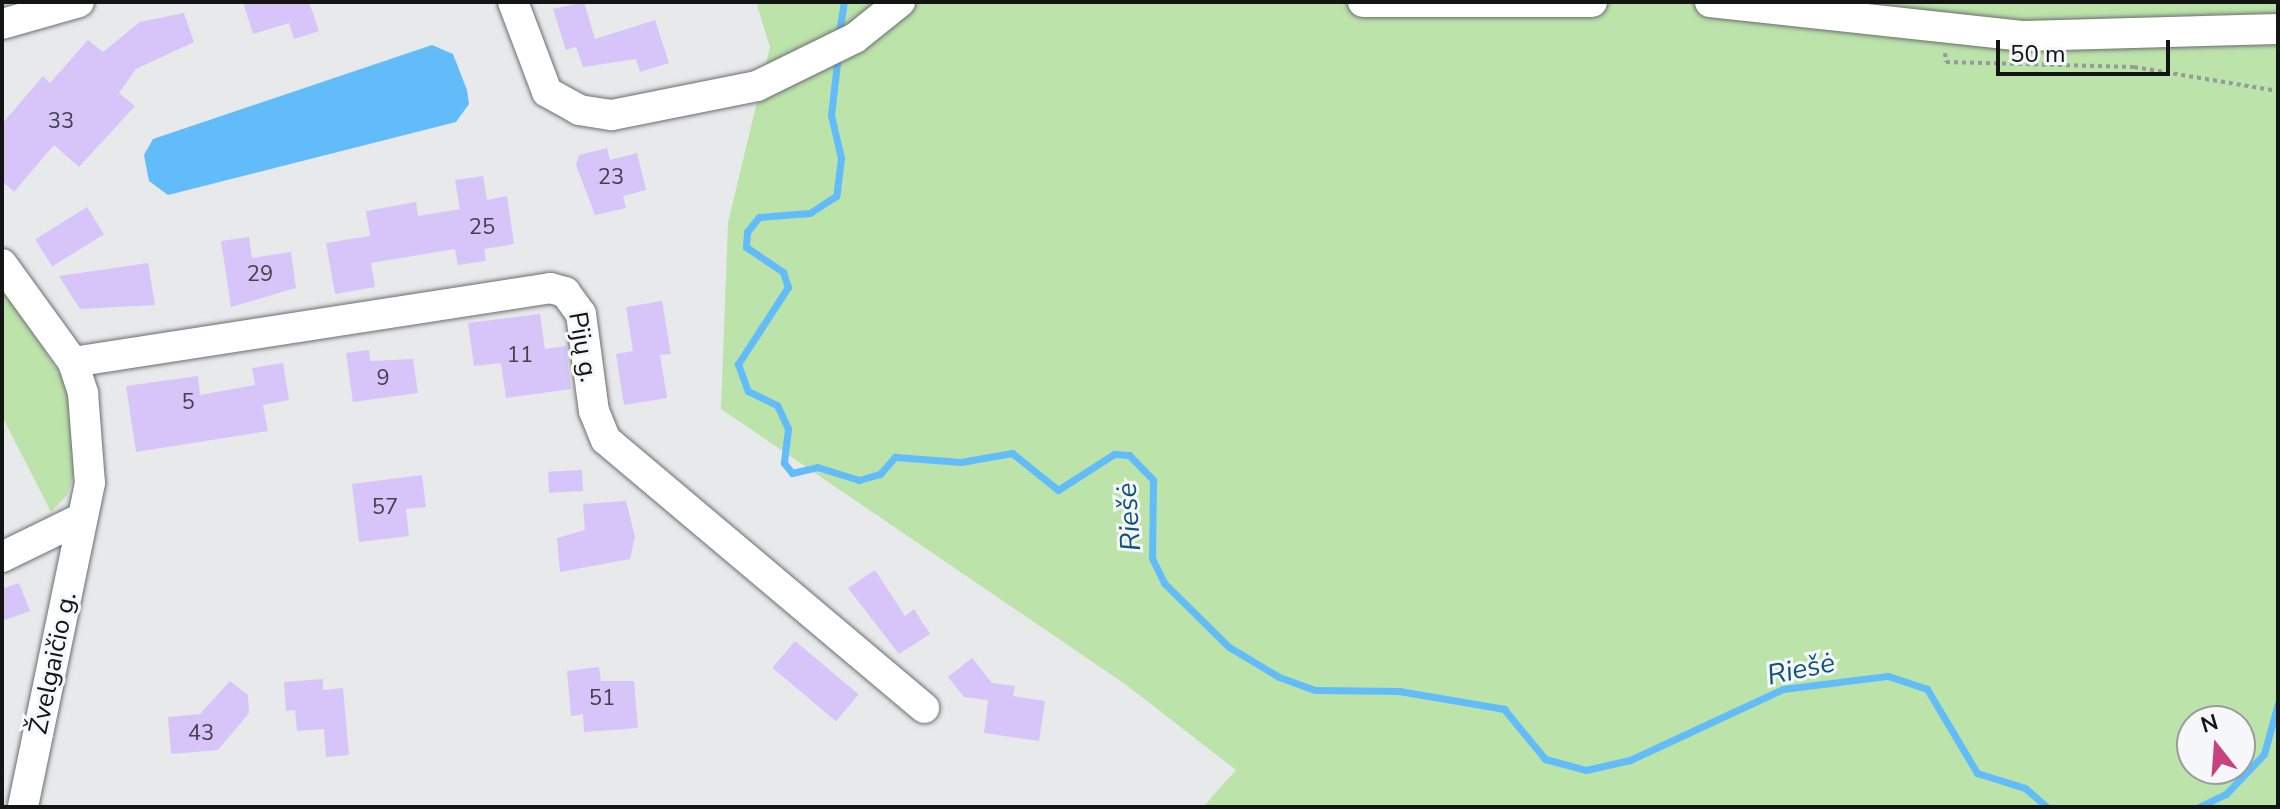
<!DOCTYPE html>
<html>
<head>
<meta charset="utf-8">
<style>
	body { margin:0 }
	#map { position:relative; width:2280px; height:809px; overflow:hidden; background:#e8e9eb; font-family:"Nunito Sans",sans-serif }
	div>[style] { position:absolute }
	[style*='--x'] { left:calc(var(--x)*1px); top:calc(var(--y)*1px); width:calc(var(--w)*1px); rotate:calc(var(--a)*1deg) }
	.green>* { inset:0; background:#bbe3aa }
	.water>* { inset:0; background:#62bcfa }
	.stream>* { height:7px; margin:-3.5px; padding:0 3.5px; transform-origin:3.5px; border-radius:3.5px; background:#62bcfa }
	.building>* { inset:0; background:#d7c5fa; transform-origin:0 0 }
	.path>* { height:4px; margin-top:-2px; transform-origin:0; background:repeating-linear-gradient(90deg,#98999a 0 4px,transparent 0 8px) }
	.roads { filter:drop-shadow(0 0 2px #6d6e70) drop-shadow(0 0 2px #6d6e70) }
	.minor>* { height:30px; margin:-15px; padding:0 15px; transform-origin:15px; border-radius:15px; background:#fff }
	span { translate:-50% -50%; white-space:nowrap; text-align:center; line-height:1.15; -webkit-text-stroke:6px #f5f7f8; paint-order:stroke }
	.number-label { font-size:22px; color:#44404e }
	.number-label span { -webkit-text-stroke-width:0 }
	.street-label { font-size:26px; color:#131414 }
	.water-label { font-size:28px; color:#0d537b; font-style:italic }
	.frame { position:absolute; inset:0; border:4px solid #131414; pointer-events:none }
	.north { position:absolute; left:2176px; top:705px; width:80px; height:80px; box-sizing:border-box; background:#f5f7f8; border:2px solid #9b9c9d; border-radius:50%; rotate:343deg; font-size:22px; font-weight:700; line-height:32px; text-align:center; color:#131414 }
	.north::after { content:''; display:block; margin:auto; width:28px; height:36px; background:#c84282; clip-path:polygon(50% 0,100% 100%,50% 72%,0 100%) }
	.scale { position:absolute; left:1996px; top:40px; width:174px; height:36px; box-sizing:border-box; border:4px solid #131414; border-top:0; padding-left:10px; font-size:24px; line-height:28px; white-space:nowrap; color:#131414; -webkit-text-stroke:6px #f5f7f8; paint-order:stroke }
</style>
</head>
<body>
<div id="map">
	<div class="green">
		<div style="clip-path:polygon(evenodd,756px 2px,2278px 2px,2278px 807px,1203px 807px,1236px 770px,1125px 684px,721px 409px,728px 223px,770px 47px,756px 2px,2192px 721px,2240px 721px,2240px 769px,2192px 769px,2192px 721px)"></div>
		<div style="clip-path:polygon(2px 288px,67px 384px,78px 463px,67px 495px,51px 512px,2px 416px)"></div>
	</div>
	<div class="water">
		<div style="clip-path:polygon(432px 45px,453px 54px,467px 90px,469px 104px,456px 122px,168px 195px,149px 181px,144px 155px,153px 139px)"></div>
	</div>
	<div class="stream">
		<div style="--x:838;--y:39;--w:37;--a:-81"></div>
		<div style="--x:838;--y:55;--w:60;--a:96.7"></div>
		<div style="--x:831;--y:115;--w:44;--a:76.9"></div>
		<div style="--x:841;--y:158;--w:38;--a:97"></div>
		<div style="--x:836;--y:196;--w:31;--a:147"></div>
		<div style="--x:810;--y:213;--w:51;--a:175.5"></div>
		<div style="--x:759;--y:217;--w:19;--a:129"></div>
		<div style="--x:747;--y:232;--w:15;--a:94"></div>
		<div style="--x:746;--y:247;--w:45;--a:34"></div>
		<div style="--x:783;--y:272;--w:16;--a:72"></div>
		<div style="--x:788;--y:287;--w:92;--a:123"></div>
		<div style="--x:738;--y:364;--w:29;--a:70"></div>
		<div style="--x:748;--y:391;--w:32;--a:26"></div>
		<div style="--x:777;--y:405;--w:26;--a:65"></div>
		<div style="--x:788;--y:429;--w:34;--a:97"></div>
		<div style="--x:784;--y:463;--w:13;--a:51"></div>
		<div style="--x:792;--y:473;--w:26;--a:-13"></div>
		<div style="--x:817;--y:467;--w:44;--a:17.2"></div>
		<div style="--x:859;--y:480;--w:22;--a:-16"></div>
		<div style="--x:880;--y:474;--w:23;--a:-49"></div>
		<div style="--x:895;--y:457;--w:66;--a:4.3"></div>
		<div style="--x:961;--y:462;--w:52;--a:-10"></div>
		<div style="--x:1012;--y:453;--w:59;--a:38.8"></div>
		<div style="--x:1058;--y:490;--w:67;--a:-32.7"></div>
		<div style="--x:1114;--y:454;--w:15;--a:4"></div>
		<div style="--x:1129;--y:455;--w:35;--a:46"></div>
		<div style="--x:1153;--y:480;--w:78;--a:90.7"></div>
		<div style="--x:1152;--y:558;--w:28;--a:64"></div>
		<div style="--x:1164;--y:583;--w:91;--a:44.6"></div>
		<div style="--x:1229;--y:647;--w:58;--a:31"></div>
		<div style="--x:1279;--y:677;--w:38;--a:20"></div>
		<div style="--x:1315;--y:690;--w:84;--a:0.7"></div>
		<div style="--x:1399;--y:691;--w:107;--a:9.7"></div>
		<div style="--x:1504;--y:709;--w:65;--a:50.6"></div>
		<div style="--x:1545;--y:759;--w:42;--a:15"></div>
		<div style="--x:1586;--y:770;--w:45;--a:-12.8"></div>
		<div style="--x:1630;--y:760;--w:169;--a:-24.9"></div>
		<div style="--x:1783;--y:689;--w:106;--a:-7.1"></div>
		<div style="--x:1888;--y:676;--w:41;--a:18.4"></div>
		<div style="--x:1927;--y:689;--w:98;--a:59.2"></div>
		<div style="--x:1977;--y:773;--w:50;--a:17.4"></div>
		<div style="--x:2025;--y:788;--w:29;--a:41"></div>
		<div style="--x:2199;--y:807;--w:30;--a:-26"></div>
		<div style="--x:2226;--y:794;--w:55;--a:-46.5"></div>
		<div style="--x:2264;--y:754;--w:53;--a:-74.6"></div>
	</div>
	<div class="building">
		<div style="clip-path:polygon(243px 2px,309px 2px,319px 31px,294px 39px,289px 23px,253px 34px)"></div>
		<div style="clip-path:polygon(584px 2px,595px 39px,655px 20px,669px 63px,640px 72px,636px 59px,583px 67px,576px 47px,566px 50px,553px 9px)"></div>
		<div style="clip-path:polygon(184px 13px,194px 42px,136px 69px,119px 93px,135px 106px,79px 167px,54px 145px,14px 192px,2px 181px,2px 124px,43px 76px,50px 83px,88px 40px,103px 52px,140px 22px)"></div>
		<div style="clip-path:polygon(607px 148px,610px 160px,637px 153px,646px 190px,623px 196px,626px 208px,595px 215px,576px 165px,579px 155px)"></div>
		<div style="clip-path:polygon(483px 176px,487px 200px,507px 196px,514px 244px,484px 249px,486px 261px,458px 265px,455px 249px,371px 263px,375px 287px,335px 294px,326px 243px,370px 236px,366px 211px,416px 202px,418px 216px,460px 209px,455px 180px)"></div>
		<div style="left:87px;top:207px;width:32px;height:61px;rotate:58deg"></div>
		<div style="clip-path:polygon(249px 237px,252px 258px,291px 252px,296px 288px,231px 307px,221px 241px)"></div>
		<div style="clip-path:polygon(148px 263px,155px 305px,80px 309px,59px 276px)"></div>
		<div style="clip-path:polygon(662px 301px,671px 354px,660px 355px,667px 398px,624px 405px,616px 354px,633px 351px,626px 307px)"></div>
		<div style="clip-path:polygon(540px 314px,545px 349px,566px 346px,571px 389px,506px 398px,501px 363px,474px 366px,468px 323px)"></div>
		<div style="clip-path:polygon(369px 350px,370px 361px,413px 359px,418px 393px,353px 402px,346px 353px)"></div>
		<div style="clip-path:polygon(283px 363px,289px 400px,263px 405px,268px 431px,136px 452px,126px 386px,198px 376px,200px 395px,255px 385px,252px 368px)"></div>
		<div style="left:582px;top:470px;width:21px;height:34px;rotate:87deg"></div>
		<div style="clip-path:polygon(422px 475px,426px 507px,406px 509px,409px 536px,359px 542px,352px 484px)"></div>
		<div style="clip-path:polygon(626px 501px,635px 537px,630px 559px,560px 572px,557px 538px,585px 530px,583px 504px)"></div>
		<div style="clip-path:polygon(875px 570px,905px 616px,914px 609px,930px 634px,899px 654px,848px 588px)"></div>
		<div style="clip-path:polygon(19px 583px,30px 611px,2px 621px,2px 589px)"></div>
		<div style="left:795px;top:641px;width:83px;height:35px;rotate:40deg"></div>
		<div style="clip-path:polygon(972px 658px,992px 683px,1015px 686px,1013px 696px,1045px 701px,1039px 741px,984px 733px,988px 700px,964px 697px,948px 677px)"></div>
		<div style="clip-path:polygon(599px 667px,601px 681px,634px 681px,638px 728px,584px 732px,583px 714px,571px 716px,567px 671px)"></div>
		<div style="clip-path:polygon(323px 679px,323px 690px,343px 688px,349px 755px,326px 757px,324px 729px,297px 731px,295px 710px,286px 711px,284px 682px)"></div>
		<div style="clip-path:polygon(230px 681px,248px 695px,249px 713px,218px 750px,171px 754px,168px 717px,200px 714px)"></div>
	</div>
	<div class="path">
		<div style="--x:1945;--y:53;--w:9;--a:84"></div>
		<div style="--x:1946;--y:62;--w:188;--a:1.5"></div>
		<div style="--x:2134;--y:67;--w:146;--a:9.5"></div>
	</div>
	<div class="roads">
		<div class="minor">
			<div style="--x:513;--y:2;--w:96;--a:69.3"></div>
			<div style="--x:547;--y:92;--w:37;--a:29"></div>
			<div style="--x:579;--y:110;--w:33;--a:9"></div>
			<div style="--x:612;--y:115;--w:148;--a:-11.3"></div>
			<div style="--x:757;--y:86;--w:109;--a:-26.1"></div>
			<div style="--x:855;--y:38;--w:58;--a:-38.7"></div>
			<div style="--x:1363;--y:2;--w:229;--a:0"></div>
			<div style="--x:1710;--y:2;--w:316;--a:6.2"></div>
			<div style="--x:2024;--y:36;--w:254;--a:-1.6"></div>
			<div style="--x:2;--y:24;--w:80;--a:-15.9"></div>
			<div style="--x:2;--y:264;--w:121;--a:54.1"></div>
			<div style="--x:73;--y:362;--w:33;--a:72"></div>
			<div style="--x:83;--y:393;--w:90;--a:85.6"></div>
			<div style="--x:90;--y:483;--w:331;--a:101.7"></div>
			<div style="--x:73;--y:362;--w:483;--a:-8.8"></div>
			<div style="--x:550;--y:288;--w:16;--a:15"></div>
			<div style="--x:565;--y:292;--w:27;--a:54"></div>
			<div style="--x:581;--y:314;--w:98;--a:82.4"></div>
			<div style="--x:594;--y:411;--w:31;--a:68"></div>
			<div style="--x:606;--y:440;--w:416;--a:40.1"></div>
			<div style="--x:2;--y:557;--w:89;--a:-26"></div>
		</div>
	</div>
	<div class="number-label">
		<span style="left:61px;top:122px">33</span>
		<span style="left:611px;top:178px">23</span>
		<span style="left:482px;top:228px">25</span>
		<span style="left:260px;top:275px">29</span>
		<span style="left:520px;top:356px">11</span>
		<span style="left:383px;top:379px">9</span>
		<span style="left:188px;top:403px">5</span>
		<span style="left:385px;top:508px">57</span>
		<span style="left:602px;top:699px">51</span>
		<span style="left:201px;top:734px">43</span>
	</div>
	<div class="street-label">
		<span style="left:583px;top:347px;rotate:80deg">Pijų g.</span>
		<span style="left:53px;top:663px;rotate:-78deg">Žvelgaičio g.</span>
	</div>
	<div class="water-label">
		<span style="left:1129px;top:517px;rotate:-94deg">Riešė</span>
		<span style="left:1801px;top:669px;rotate:-12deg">Riešė</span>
	</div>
	<div class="frame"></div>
	<div class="north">N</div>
	<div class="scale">50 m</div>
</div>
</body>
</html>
